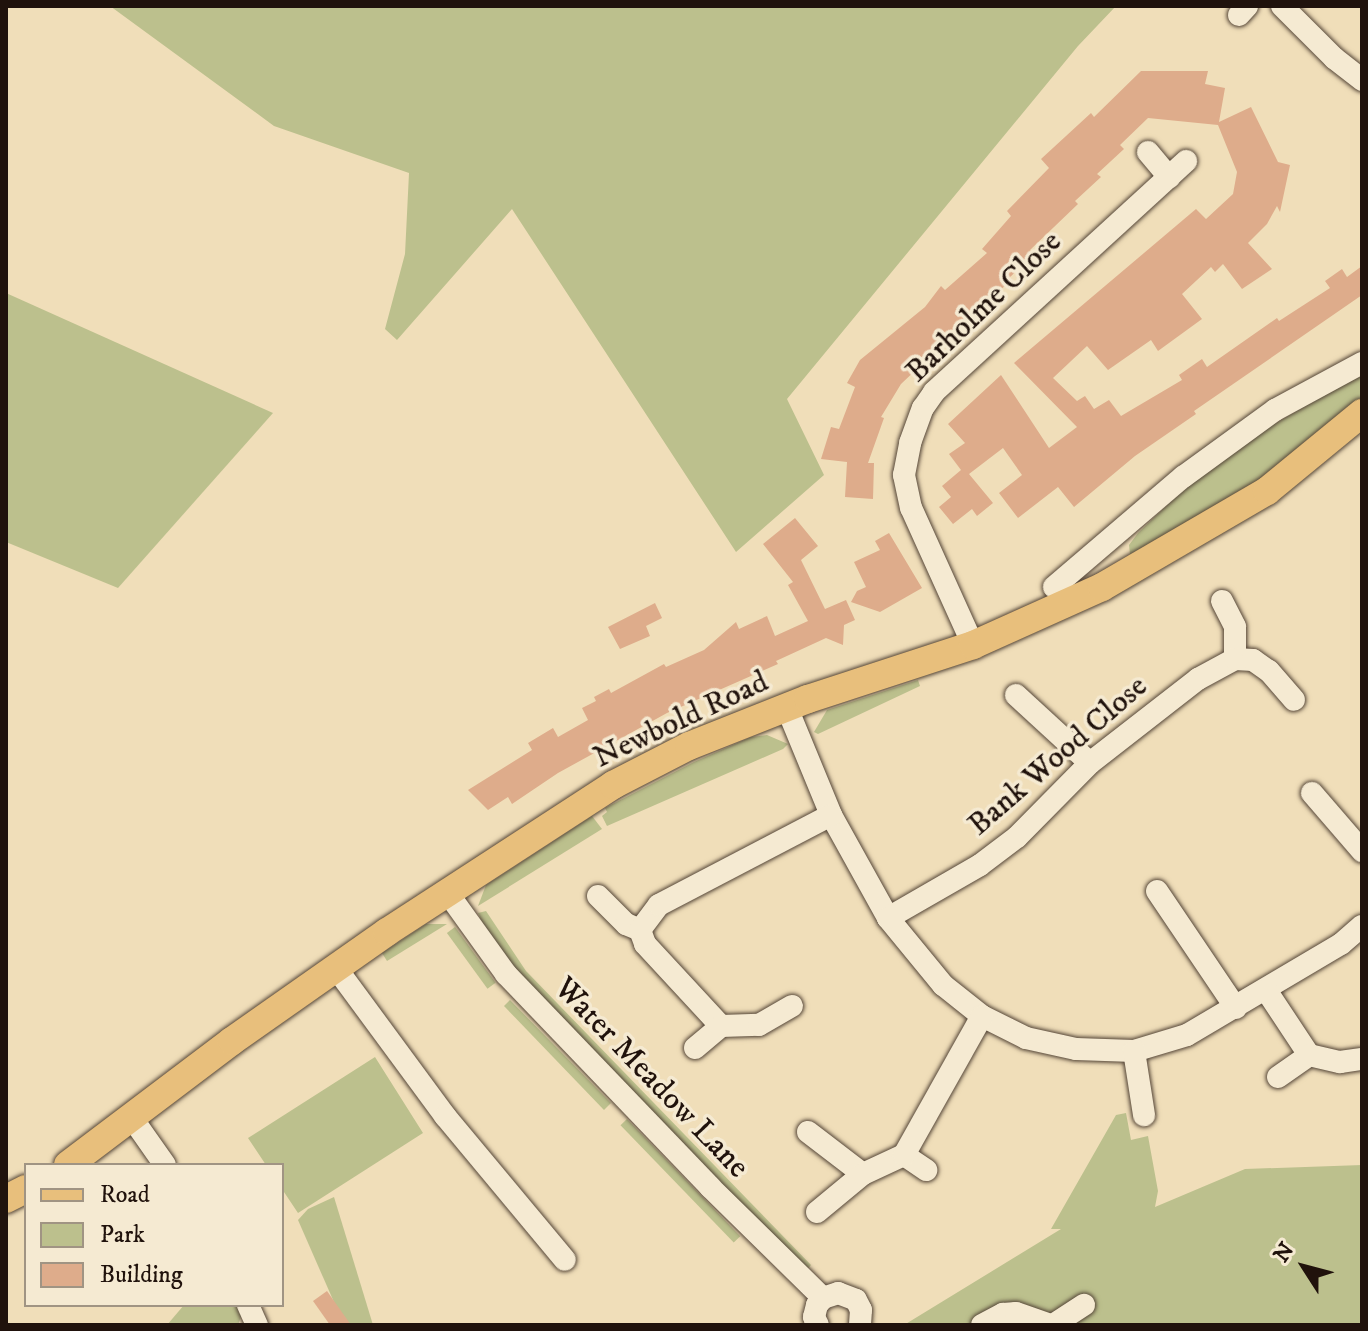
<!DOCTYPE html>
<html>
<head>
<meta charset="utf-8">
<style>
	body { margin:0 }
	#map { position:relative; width:1368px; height:1331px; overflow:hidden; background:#f0deb9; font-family:"IM FELL DW Pica",serif }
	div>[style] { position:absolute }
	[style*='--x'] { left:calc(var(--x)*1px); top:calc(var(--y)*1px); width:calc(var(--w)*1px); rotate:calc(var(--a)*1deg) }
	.green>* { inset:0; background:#bcc08d; transform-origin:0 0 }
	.building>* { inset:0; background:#deac8b }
	.roads { filter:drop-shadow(0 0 2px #544537) drop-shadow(0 0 2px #544537) }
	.minor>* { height:22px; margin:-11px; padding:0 11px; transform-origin:11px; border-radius:11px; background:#f5ead2 }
	.major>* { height:28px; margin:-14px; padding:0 14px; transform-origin:14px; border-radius:14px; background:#e8bf7c }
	span { translate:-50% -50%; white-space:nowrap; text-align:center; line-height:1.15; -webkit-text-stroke:7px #f5ead2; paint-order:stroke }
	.street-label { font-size:32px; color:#20120c }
	.frame { position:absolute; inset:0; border:8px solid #20120c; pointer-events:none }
	.legend { position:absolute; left:24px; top:1163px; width:260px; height:144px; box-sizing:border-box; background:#f5ead2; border:2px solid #a09483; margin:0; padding:10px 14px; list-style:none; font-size:24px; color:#20120c }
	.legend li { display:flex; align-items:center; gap:16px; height:40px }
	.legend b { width:40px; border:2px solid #a09483 }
	.north { position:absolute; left:1264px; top:1227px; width:80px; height:80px; -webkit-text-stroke:6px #f5ead2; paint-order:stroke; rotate:306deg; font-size:22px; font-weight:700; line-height:32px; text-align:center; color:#20120c }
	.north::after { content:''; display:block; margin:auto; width:28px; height:36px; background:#20120c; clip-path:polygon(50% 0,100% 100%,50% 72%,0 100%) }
</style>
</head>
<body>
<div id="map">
	<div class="green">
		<div style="clip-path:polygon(110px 6px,1116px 6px,1078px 46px,787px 399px,824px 475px,736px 552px,512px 209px,397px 340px,385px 329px,405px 254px,409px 173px,274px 126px)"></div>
		<div style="clip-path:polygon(6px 293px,273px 413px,118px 588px,6px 542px)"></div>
		<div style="clip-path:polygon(1362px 373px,1362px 401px,1249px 489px,1133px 557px,1130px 554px,1129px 545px,1138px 533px,1185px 488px,1240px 444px)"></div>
		<div style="clip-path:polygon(918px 680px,920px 686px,818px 734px,814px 732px,827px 710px)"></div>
		<div style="clip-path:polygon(767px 735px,788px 744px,783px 749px,607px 826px,602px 816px,607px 812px,605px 808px,694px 762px,751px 737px)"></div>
		<div style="clip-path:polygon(592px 816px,602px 829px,478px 906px,486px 885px)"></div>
		<div style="clip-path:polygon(486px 911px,526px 971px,811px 1265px,805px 1272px,528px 986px,482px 922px,478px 913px)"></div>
		<div style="clip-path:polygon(426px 924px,447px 924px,387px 961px,382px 953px)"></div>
		<div style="left:455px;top:927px;width:69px;height:10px;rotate:54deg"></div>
		<div style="clip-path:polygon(510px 1000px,611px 1103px,604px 1110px,504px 1006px)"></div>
		<div style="clip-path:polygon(375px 1057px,423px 1133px,298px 1213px,282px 1189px,282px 1165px,266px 1165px,248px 1138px)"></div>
		<div style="clip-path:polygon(1126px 1113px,1131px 1140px,1148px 1136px,1158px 1191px,1155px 1207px,1245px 1169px,1362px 1165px,1362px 1325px,904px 1325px,1061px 1229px,1051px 1229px,1116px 1115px)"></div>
		<div style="left:627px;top:1119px;width:163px;height:9px;rotate:46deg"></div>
		<div style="clip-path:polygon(334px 1197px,373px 1325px,344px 1325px,298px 1220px,308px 1209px)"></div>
		<div style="clip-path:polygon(184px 1305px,245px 1305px,238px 1325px,167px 1325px)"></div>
	</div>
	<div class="building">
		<div style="clip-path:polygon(1141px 71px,1208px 71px,1205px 84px,1225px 88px,1219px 122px,1251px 107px,1278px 162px,1290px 165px,1280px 212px,1277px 206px,1267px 224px,1248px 243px,1272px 269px,1242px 289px,1223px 264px,1215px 272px,1211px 267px,1182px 294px,1202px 319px,1158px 351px,1151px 340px,1108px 370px,1087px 346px,1053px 378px,1077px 401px,1085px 396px,1094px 409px,1109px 400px,1121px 416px,1182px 380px,1179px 375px,1202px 359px,1207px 367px,1277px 318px,1279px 321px,1330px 288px,1325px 281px,1342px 269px,1347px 277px,1362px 266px,1362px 295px,1194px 411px,1196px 414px,1135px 456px,1074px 507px,1058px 487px,1018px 518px,999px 493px,1022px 475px,1003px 448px,969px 474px,993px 503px,977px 516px,972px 509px,953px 524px,939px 507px,951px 497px,942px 486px,961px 470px,949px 454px,965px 443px,948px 424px,1001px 375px,1049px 448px,1077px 427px,1014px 363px,1196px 209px,1206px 219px,1233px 194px,1237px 172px,1218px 125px,1148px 118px,1120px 145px,1124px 149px,1097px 174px,1101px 177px,1075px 201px,1078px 204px,1030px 250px,1034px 254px,1008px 279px,1010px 281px,901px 384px,881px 417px,884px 418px,868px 463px,874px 463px,873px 499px,845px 497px,847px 462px,821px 459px,831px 427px,839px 429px,855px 387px,847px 383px,860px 360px,925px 307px,941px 286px,945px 290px,987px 253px,982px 249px,1011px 216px,1007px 211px,1049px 168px,1041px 159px,1091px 113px,1094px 117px)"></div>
		<div style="clip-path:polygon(795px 518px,818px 546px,801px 560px,825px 609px,846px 600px,855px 620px,844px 625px,843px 645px,826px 638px,776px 661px,778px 664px,667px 713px,558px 773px,512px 804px,508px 797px,488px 810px,468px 790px,532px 750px,528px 743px,553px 728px,558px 737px,588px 720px,582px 708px,596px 701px,594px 697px,609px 689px,611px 693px,664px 664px,666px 667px,704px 650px,736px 622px,739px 629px,767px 616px,775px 636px,808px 621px,788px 585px,793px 582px,763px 544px)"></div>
		<div style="clip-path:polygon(889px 533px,922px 588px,880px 612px,851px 602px,857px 591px,866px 587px,854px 562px,880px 550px,875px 541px)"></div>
		<div style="clip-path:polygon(655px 603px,662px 618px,646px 626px,650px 636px,620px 649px,608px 627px)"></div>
		<div style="clip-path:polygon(327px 1291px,351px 1325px,330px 1325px,313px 1301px)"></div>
	</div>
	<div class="roads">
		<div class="minor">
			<div style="--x:1282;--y:6;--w:74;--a:45"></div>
			<div style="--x:1334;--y:58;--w:36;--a:38"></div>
			<div style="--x:1239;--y:15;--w:12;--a:-48"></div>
			<div style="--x:1148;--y:152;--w:33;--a:50"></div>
			<div style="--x:1054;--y:587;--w:170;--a:-40.5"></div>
			<div style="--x:1183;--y:477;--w:114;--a:-36.1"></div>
			<div style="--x:1275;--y:410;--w:99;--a:-28.4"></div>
			<div style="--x:1222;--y:601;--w:29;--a:63"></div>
			<div style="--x:1235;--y:627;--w:32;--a:90"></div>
			<div style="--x:973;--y:645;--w:150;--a:-114.3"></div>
			<div style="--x:911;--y:508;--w:34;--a:-102"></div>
			<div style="--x:904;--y:475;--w:33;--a:-79"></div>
			<div style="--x:910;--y:443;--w:37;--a:-70"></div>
			<div style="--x:923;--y:408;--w:19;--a:-55"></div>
			<div style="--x:934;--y:392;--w:342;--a:-42.5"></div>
			<div style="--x:1016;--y:695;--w:100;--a:42.6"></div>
			<div style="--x:787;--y:708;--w:116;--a:67.6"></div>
			<div style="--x:831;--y:815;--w:118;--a:61"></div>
			<div style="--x:888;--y:918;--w:87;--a:50.6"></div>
			<div style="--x:943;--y:985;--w:50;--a:38.5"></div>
			<div style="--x:982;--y:1016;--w:49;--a:26.6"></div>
			<div style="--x:1026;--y:1038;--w:51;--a:12.4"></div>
			<div style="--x:1076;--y:1049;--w:58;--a:2"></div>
			<div style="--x:1134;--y:1051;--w:55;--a:-16.8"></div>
			<div style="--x:1187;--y:1035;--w:179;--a:-30.6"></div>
			<div style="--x:1341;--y:944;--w:28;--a:-41"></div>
			<div style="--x:1312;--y:793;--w:77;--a:49.2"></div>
			<div style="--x:1157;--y:891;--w:141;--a:56"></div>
			<div style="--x:447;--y:892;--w:101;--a:54.3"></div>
			<div style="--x:506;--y:974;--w:295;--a:46.2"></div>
			<div style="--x:710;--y:1187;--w:158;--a:44.5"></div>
			<div style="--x:598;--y:896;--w:40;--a:45"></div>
			<div style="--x:626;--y:924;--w:15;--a:23"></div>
			<div style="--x:640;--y:930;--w:15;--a:70"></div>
			<div style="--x:645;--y:944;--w:112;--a:47.2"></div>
			<div style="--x:888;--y:918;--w:106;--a:-29.9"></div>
			<div style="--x:980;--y:865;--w:46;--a:-37.1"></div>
			<div style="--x:1017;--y:837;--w:104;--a:-45.4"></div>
			<div style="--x:1090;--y:763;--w:137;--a:-37.9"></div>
			<div style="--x:1198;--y:679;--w:42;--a:-28.4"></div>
			<div style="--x:1235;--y:659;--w:18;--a:3"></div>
			<div style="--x:1253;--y:660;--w:19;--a:35"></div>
			<div style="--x:1269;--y:671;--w:38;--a:49"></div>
			<div style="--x:640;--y:930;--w:31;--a:-53"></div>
			<div style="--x:659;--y:905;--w:194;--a:-27.6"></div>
			<div style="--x:336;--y:968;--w:184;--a:53.6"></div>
			<div style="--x:445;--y:1116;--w:187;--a:50.2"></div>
			<div style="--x:1266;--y:990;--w:78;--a:56.5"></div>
			<div style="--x:695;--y:1048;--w:34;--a:-40"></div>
			<div style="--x:721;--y:1026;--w:38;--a:-2"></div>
			<div style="--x:759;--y:1025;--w:38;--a:-30"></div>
			<div style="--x:1134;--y:1051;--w:65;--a:81.1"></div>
			<div style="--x:1278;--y:1077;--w:38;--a:-35"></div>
			<div style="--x:1309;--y:1055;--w:32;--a:13"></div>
			<div style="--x:1340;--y:1062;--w:22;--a:-8"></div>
			<div style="--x:132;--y:1118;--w:57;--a:54.9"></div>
			<div style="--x:808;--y:1132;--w:69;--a:37.4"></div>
			<div style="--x:904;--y:1155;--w:27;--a:34"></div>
			<div style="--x:817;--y:1212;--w:60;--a:-39.6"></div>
			<div style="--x:863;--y:1174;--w:45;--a:-24.9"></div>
			<div style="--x:904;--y:1155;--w:159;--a:-60.7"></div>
			<div style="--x:248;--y:1305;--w:22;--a:66"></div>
			<div style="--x:818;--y:1325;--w:9;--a:-117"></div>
			<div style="--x:814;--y:1317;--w:12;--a:-76"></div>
			<div style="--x:817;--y:1305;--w:9;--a:-49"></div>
			<div style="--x:823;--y:1298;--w:16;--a:-18"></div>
			<div style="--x:838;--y:1293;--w:19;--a:21"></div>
			<div style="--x:856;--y:1300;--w:11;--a:63"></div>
			<div style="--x:861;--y:1310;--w:15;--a:94"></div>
			<div style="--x:982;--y:1325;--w:24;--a:-28"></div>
			<div style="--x:1003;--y:1314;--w:13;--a:-4"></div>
			<div style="--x:1016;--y:1313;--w:37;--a:19"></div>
			<div style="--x:1053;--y:1325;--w:37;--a:-33"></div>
		</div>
		<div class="major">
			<div style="--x:68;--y:1165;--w:206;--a:-37.1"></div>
			<div style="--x:232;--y:1041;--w:189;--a:-35.1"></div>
			<div style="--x:387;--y:932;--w:270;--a:-33"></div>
			<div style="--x:613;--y:785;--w:85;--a:-27.2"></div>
			<div style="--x:689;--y:746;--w:128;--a:-21.6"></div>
			<div style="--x:808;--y:699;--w:174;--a:-18.1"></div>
			<div style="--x:973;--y:645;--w:141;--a:-24.2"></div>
			<div style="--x:1102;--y:587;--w:191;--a:-30.2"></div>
			<div style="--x:1267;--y:491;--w:123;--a:-39.4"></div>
			<div style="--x:6;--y:1199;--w:22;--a:-27"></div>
		</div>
	</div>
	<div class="street-label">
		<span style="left:984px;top:307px;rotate:-44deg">Barholme Close</span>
		<span style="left:681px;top:720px;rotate:-25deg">Newbold Road</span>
		<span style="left:1058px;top:756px;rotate:-41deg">Bank Wood Close</span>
		<span style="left:651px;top:1078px;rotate:46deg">Water Meadow Lane</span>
	</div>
	<div class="frame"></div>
	<ul class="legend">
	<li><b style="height:10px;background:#e8bf7c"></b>Road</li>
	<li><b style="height:22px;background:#bcc08d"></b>Park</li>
	<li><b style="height:22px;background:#deac8b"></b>Building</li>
	</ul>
	<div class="north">N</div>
</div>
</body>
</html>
